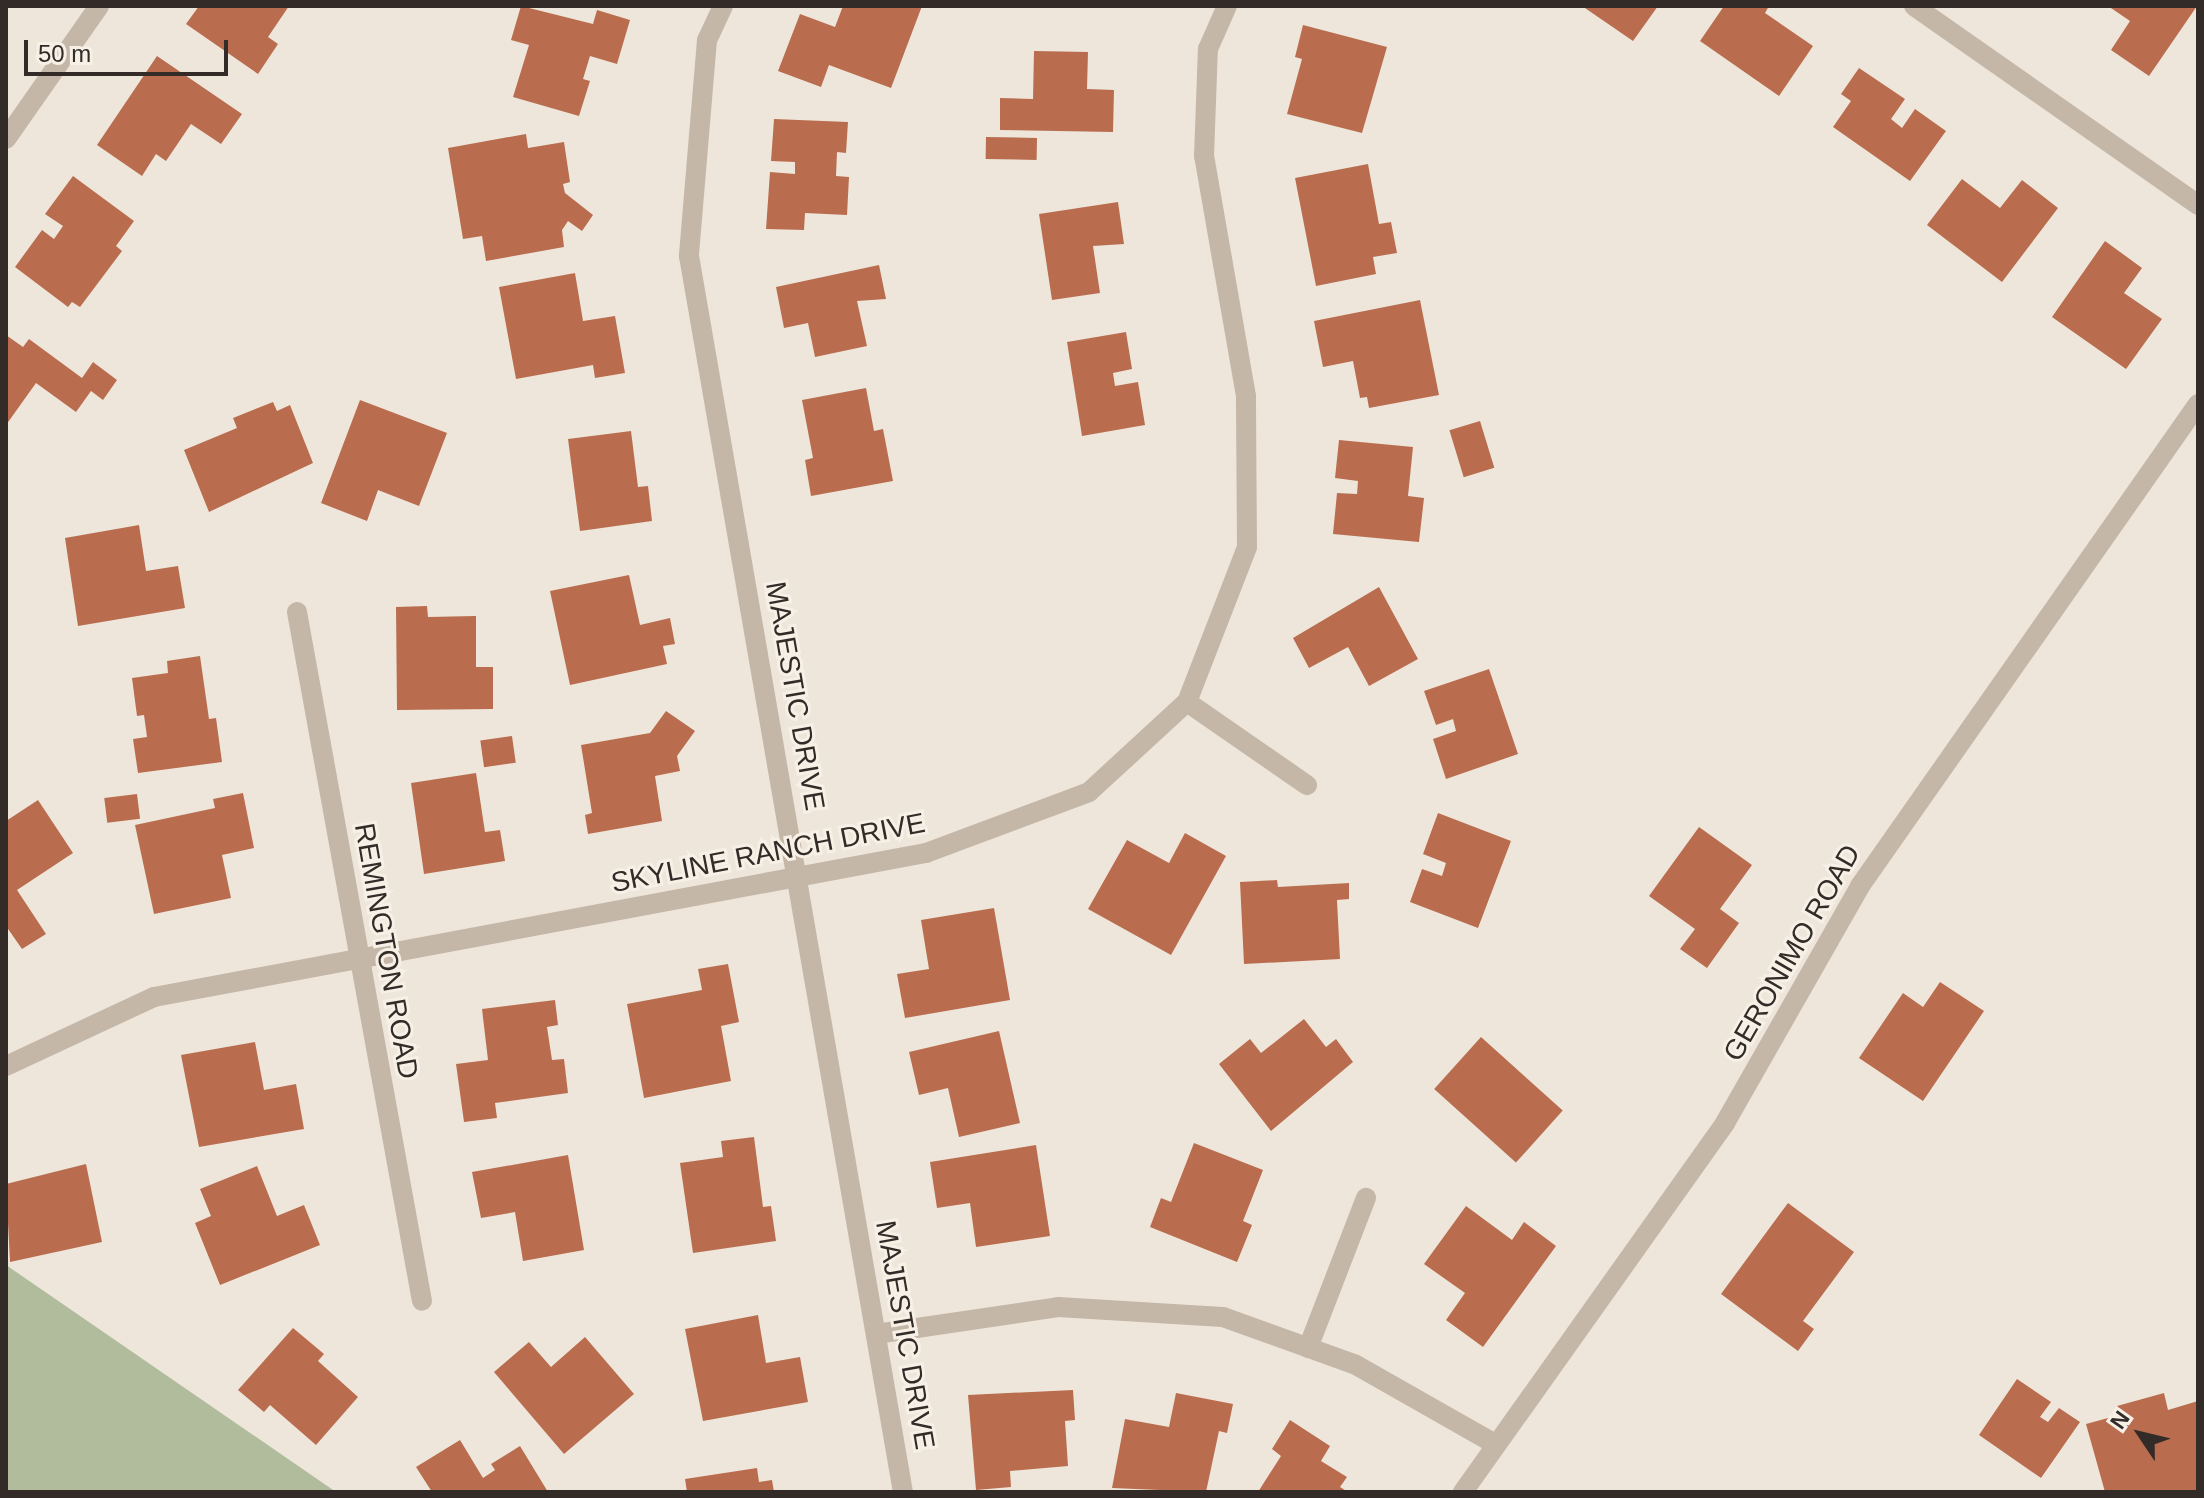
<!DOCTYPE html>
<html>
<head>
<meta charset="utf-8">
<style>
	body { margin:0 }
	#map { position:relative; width:2204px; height:1498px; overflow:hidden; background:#eee6db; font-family:Arial,sans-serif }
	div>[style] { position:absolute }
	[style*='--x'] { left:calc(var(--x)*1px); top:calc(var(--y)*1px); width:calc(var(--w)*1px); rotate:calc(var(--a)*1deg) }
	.green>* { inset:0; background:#b0bc9c }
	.building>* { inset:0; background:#b96d4e; transform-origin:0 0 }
	.minor>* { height:20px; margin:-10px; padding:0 10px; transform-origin:10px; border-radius:10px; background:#c5b7a8 }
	span { translate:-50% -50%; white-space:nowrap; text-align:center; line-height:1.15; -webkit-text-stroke:6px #f7f0e6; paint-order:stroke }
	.street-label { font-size:28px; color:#332b27 }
	.frame { position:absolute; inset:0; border:8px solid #332b27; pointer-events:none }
	.north { position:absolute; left:2100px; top:1394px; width:80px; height:80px; -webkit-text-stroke:6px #f7f0e6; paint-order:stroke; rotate:305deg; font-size:22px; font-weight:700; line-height:32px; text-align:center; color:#332b27 }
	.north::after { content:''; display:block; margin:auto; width:28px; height:36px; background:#332b27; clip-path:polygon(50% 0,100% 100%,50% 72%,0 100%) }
	.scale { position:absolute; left:24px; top:40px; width:204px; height:36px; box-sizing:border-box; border:4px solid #332b27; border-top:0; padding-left:10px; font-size:24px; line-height:28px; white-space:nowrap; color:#332b27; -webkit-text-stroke:6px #f7f0e6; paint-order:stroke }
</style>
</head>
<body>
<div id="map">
	<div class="green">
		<div style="clip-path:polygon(6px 1265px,336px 1492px,6px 1492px)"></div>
	</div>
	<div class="building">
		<div style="clip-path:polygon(199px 6px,227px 7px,289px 6px,268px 37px,278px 44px,258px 74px,186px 24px)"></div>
		<div style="clip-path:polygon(521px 6px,593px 24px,597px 10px,630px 20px,617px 64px,590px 56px,583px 79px,590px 81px,579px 116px,513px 97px,529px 45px,511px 40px)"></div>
		<div style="clip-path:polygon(843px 6px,922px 6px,891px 88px,829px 65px,821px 87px,778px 71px,800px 14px,835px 27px)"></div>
		<div style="clip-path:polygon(1582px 6px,1658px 6px,1633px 41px)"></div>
		<div style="clip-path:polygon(1724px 6px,1769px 6px,1765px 13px,1813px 46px,1779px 96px,1700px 41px)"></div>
		<div style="clip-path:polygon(2108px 6px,2197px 6px,2149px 76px,2111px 50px,2130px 21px)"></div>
		<div style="clip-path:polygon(1303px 25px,1387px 47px,1362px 133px,1287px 114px,1302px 59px,1295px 57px)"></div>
		<div style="clip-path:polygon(1034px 51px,1088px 52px,1087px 89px,1114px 90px,1113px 132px,1000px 130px,1000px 98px,1033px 99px)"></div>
		<div style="clip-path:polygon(157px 56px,242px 114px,221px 144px,191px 124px,166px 161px,156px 154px,142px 176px,97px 145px)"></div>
		<div style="clip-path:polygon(1859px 68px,1905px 99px,1891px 119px,1902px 128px,1915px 109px,1946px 131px,1910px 181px,1833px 127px,1851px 101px,1841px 94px)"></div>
		<div style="clip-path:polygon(774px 119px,848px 122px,846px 153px,837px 152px,836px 176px,849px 177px,847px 215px,805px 213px,804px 230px,766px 229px,770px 172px,795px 174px,795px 162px,771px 161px)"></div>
		<div style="clip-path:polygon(526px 134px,528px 148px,564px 142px,570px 182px,563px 184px,565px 193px,593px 215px,582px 231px,568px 221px,562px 230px,564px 247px,486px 261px,482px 236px,463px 239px,448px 148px)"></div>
		<div style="left:986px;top:137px;width:51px;height:22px;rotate:1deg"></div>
		<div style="clip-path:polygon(1368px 164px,1379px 224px,1391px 222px,1397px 253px,1373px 257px,1376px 274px,1316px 286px,1295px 178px)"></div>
		<div style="clip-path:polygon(73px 176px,134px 221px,116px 246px,122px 251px,80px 307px,72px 302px,68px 307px,15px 267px,42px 230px,54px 239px,63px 226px,45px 214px)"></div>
		<div style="clip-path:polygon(1962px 179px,2000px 208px,2022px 180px,2058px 208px,2002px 282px,1927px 225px)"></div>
		<div style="clip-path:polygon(1118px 202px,1124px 244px,1093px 246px,1100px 293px,1052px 300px,1039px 214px)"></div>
		<div style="clip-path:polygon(2105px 241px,2142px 268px,2124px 293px,2162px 319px,2126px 369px,2052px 317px)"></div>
		<div style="clip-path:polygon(879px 265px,886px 299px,857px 301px,867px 346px,815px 357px,808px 323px,784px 328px,776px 287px)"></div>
		<div style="clip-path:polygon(575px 273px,583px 321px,615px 316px,625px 373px,595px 378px,593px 365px,516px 379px,499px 287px)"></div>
		<div style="clip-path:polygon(1420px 300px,1439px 395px,1369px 408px,1367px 397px,1360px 398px,1353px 361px,1323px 367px,1314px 321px)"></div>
		<div style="clip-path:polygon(1126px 332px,1132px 369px,1113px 373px,1115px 386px,1138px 382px,1145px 425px,1082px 436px,1067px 342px)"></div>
		<div style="clip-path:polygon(6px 335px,23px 347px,29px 339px,82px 378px,93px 362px,117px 380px,103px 400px,91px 391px,76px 412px,36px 383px,6px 425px)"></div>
		<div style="clip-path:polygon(866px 388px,874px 431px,883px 429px,893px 481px,811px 496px,805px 460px,813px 458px,802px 400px)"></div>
		<div style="clip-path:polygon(360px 400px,447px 433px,419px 506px,378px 490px,367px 521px,321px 503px)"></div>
		<div style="clip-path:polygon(273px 402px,277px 411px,290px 405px,313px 463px,209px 512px,184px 450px,237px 428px,233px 418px)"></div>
		<div style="left:1480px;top:421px;width:49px;height:32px;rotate:73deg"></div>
		<div style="clip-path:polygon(631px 431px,638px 487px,648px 486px,652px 521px,580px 531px,568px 439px)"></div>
		<div style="clip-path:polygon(1339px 440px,1413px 447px,1408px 496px,1424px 498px,1419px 542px,1333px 534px,1337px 493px,1357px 494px,1358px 481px,1335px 478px)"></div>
		<div style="clip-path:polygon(139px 525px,146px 571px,178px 566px,185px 608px,78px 626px,65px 538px)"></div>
		<div style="clip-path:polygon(629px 575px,640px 625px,670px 618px,675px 644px,663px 646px,667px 664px,570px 685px,550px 591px)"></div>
		<div style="clip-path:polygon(1379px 587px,1418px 659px,1369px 686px,1348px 647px,1309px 668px,1293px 638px)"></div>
		<div style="clip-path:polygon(427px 606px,428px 617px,476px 616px,476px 667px,493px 667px,493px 709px,397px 710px,396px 607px)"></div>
		<div style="clip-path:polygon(200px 656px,209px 719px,216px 718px,222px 762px,138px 773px,133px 739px,147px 737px,144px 715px,137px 716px,132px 678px,168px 673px,167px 661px)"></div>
		<div style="clip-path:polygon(1489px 669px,1518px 754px,1446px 779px,1433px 739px,1456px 731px,1453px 719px,1436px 725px,1424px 691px)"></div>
		<div style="clip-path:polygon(666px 711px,695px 731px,677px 756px,680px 771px,655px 776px,662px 821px,588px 834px,585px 815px,592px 813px,581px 745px,650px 733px)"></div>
		<div style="left:512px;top:736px;width:27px;height:32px;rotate:82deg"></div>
		<div style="clip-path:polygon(476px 773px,485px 832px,500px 830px,505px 861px,424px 874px,411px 783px)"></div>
		<div style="clip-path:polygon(243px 793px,254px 848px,222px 855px,231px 898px,154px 914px,135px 825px,215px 808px,213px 799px)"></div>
		<div style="left:137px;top:794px;width:25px;height:33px;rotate:83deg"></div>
		<div style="clip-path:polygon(38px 800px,73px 853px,17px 890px,46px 934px,22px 949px,6px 926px,6px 821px)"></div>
		<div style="clip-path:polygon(1438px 813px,1511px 841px,1478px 928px,1410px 902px,1422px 869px,1442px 876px,1446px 863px,1423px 854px)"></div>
		<div style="clip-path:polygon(1699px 827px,1752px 865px,1720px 909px,1739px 923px,1707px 968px,1680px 949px,1695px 929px,1649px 896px)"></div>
		<div style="clip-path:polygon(1185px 833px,1226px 856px,1171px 955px,1088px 909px,1127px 840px,1169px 863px)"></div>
		<div style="clip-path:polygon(1277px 880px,1278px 887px,1349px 883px,1349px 899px,1337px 900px,1340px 959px,1244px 964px,1240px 882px)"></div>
		<div style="clip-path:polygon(994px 908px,1010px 1000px,905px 1018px,897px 974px,929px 969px,921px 920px)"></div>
		<div style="clip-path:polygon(728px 964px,739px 1022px,721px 1026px,731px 1081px,644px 1098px,627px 1004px,702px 990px,698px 969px)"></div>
		<div style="clip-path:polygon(1940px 982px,1984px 1011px,1923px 1101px,1859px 1058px,1903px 993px,1923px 1007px)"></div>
		<div style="clip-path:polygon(555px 1000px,558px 1025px,547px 1027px,552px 1060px,564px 1059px,568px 1093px,495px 1103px,497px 1118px,464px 1122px,456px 1064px,488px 1060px,482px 1009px)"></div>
		<div style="clip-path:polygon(1304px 1019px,1326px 1047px,1336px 1039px,1353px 1062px,1271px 1131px,1219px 1064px,1250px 1039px,1261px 1053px)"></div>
		<div style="clip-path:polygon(999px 1031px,1020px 1123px,959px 1137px,948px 1088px,919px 1095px,909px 1052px)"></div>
		<div style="left:1481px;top:1037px;width:110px;height:70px;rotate:42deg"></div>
		<div style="clip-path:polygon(255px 1042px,264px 1090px,296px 1084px,304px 1129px,199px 1147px,181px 1055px)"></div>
		<div style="clip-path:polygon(754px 1137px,763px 1207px,771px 1206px,776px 1241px,693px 1253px,680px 1163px,723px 1157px,721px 1141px)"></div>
		<div style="clip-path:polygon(1194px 1143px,1263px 1170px,1243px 1221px,1252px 1225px,1237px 1262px,1150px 1227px,1161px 1198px,1171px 1202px)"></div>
		<div style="clip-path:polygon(1036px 1145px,1050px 1236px,976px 1247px,970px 1203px,937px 1208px,930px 1162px)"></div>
		<div style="clip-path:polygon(568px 1155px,584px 1250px,523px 1261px,515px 1212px,481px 1218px,472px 1172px)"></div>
		<div style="clip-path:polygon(86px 1164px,102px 1242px,10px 1262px,6px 1184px)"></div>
		<div style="clip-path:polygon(257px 1166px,277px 1216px,304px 1205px,320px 1245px,220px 1285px,195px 1223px,211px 1216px,200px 1189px)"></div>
		<div style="clip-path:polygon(1788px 1203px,1854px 1252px,1803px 1321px,1814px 1329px,1798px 1351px,1721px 1294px)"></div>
		<div style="clip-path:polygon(1466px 1206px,1512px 1240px,1524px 1222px,1556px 1246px,1483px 1347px,1446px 1320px,1465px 1293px,1424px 1264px)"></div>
		<div style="clip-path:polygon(758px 1315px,766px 1363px,800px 1357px,808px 1402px,703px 1421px,685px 1329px)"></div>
		<div style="clip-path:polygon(293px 1328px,324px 1354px,318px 1361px,358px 1397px,316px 1445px,270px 1405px,264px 1412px,238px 1390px)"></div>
		<div style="clip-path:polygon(585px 1337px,634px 1394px,564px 1454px,494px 1372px,529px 1342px,551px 1367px)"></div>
		<div style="clip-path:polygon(2017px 1379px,2051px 1402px,2040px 1417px,2048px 1422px,2059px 1408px,2080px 1422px,2041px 1478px,1979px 1435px)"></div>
		<div style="clip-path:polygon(1073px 1390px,1075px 1420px,1065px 1421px,1068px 1466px,1010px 1471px,1011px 1487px,976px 1490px,968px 1395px)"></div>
		<div style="clip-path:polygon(1176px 1393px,1233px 1404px,1227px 1433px,1219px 1431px,1206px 1492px,1112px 1488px,1125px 1419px,1169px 1427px)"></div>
		<div style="clip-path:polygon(2164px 1393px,2168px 1410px,2198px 1401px,2198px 1491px,2105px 1492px,2086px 1424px,2119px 1415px,2117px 1406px)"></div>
		<div style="clip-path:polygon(1290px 1420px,1330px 1446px,1321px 1461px,1347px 1477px,1340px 1487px,1348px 1492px,1258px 1492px,1281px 1456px,1272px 1449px)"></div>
		<div style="clip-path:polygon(460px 1440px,483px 1478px,495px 1470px,491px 1464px,520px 1446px,548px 1492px,432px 1492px,416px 1467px)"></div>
		<div style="clip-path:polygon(757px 1468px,759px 1482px,772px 1480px,774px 1492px,687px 1492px,685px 1479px)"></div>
	</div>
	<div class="minor">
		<div style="--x:723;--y:6;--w:38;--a:115"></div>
		<div style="--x:707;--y:40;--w:217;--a:94.8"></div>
		<div style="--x:689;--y:256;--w:1254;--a:80.18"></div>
		<div style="--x:1914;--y:6;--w:347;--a:35"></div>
		<div style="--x:6;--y:139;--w:162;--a:-55"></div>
		<div style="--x:297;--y:612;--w:700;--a:79.72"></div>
		<div style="--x:1187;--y:702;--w:146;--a:34.7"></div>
		<div style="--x:6;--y:1066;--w:163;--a:-25"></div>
		<div style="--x:154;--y:997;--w:785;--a:-10.57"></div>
		<div style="--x:926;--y:853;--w:174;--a:-20.5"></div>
		<div style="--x:1089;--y:792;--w:133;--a:-42.6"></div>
		<div style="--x:1187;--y:702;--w:166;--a:-68.8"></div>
		<div style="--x:1247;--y:547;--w:151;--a:-90.4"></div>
		<div style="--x:1246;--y:396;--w:244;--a:-99.9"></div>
		<div style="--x:1204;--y:156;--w:107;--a:-87.9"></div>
		<div style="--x:1208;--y:49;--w:47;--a:-66.2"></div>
		<div style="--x:876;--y:1334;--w:184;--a:-8.4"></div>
		<div style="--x:1058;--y:1307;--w:165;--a:3.5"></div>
		<div style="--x:1223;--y:1317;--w:141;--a:19.8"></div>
		<div style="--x:1356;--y:1365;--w:160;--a:29.6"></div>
		<div style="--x:1308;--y:1348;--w:161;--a:-68.9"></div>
		<div style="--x:1463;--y:1492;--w:453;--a:-54.6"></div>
		<div style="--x:1725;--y:1123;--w:273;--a:-60.3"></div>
		<div style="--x:1860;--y:886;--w:589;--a:-54.96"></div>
	</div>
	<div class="street-label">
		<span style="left:795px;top:696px;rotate:80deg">MAJESTIC DRIVE</span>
		<span style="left:768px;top:853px;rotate:-11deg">SKYLINE RANCH DRIVE</span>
		<span style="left:386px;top:951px;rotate:80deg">REMINGTON ROAD</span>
		<span style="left:1792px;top:953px;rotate:-60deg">GERONIMO ROAD</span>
		<span style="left:905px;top:1335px;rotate:80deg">MAJESTIC DRIVE</span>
	</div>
	<div class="frame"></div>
	<div class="north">N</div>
	<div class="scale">50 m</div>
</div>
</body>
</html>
